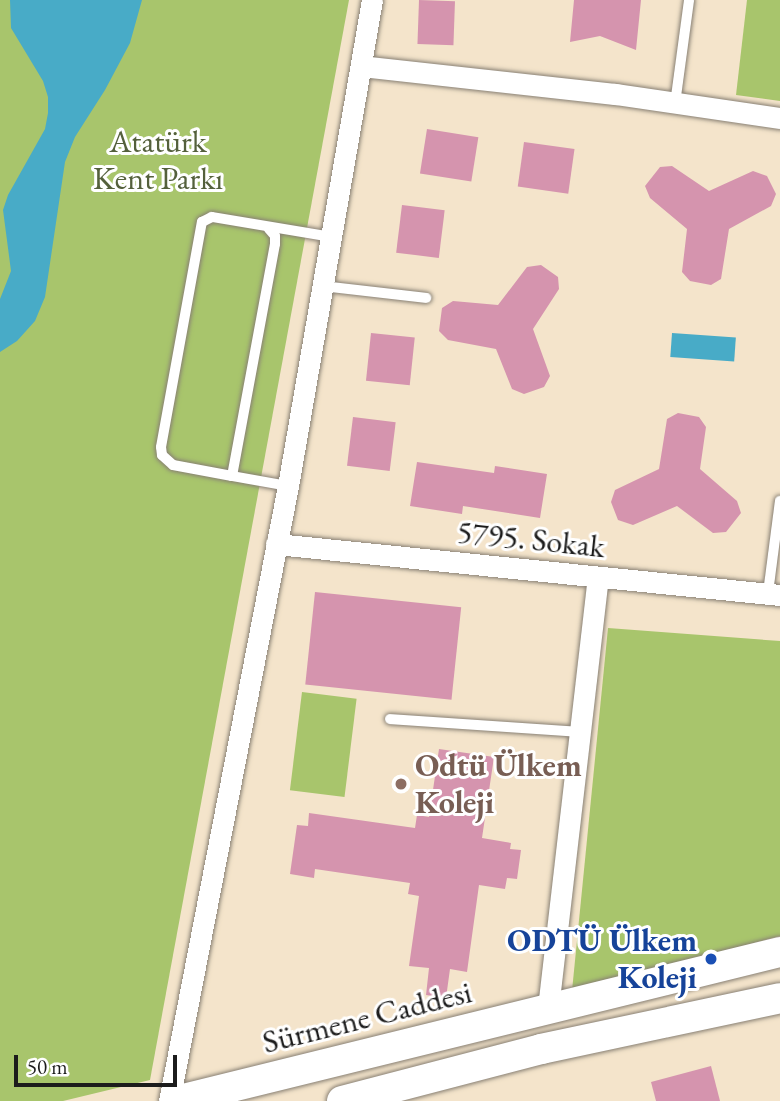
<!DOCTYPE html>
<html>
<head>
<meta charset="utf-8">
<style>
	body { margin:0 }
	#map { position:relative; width:780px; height:1101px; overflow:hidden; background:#f4e4cb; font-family:"EB Garamond",serif }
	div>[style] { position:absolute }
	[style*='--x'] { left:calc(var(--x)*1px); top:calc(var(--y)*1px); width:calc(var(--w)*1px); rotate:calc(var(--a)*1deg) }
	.green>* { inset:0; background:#a8c56c; transform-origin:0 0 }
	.water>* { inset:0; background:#48abc7; transform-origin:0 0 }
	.building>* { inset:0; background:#d594ae; transform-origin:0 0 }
	.roads { filter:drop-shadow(0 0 2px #888074) drop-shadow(0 0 2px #888074) }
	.lane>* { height:10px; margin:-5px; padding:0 5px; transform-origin:5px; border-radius:5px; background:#fff }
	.street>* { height:21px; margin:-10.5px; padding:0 10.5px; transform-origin:10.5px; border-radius:10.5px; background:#fff }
	.secondary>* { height:30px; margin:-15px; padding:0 15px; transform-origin:15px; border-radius:15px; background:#fff }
	.dots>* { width:19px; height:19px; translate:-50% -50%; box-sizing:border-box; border:4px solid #fff; border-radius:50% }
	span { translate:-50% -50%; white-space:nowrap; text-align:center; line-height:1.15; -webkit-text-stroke:6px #fff; paint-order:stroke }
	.park-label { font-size:32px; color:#54603c }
	.street-label { font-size:32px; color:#1c1c1c }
	.education-label { font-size:32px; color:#785e54; font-weight:700 }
	.left { translate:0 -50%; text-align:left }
	.transit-label { font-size:32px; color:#164399; font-weight:700 }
	.right { translate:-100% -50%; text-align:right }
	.scale { position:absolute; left:14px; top:1055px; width:163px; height:32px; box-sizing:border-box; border:4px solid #1c1c1c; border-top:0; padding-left:9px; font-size:21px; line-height:24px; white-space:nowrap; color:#1c1c1c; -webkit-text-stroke:5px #fff; paint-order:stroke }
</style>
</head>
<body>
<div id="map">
	<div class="green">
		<div style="clip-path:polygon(0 0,349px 0,150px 1080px,63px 1101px,0 1101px)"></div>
		<div style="clip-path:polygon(747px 0,780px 0,780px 101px,736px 95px)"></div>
		<div style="clip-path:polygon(608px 628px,780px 641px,780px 936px,572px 991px)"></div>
		<div style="left:302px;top:692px;width:55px;height:99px;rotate:7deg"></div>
	</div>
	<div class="water">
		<div style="clip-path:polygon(10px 0,142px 0,130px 43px,105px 90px,75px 137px,65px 162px,45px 297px,35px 321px,17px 341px,0 352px,0 299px,11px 271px,3px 210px,8px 195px,45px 129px,48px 113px,48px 97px,43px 81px,11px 28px)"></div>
		<div style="left:672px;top:333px;width:64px;height:24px;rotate:4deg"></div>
	</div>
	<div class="building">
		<div style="left:419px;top:0;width:36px;height:44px;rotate:2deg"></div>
		<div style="clip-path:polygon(574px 0,641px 0,636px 50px,600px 36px,570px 42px)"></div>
		<div style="left:427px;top:129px;width:52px;height:45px;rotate:9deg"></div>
		<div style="left:524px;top:142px;width:51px;height:45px;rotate:8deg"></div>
		<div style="clip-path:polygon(672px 166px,709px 191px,753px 171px,767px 176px,776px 194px,771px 206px,729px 229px,721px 279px,711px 285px,690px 281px,682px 272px,687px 229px,650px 198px,645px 186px,660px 167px)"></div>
		<div style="left:402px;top:205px;width:43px;height:48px;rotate:7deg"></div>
		<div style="clip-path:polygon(541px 265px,558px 277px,559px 289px,533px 329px,550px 376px,544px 387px,524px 394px,512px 389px,496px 349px,448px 340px,439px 331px,442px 308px,453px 301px,498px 305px,527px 267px)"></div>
		<div style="left:371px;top:333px;width:44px;height:48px;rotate:6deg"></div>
		<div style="clip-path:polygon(678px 413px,699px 417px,706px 427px,700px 469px,737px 501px,741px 513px,726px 532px,713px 533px,677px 506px,633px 525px,618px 520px,611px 502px,615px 490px,659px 469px,667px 419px)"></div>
		<div style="left:353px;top:417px;width:43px;height:49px;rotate:7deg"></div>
		<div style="clip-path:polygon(417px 462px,494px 473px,495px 466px,547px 474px,540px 518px,463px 506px,462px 514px,410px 506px)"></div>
		<div style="left:315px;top:592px;width:147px;height:93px;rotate:6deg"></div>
		<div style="clip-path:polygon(439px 749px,494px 757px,482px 838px,511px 843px,510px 849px,521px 850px,517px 879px,507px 878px,505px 889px,479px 885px,467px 972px,450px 969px,446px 998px,426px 995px,429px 968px,409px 966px,419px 896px,408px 894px,410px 883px,315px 869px,314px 878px,290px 874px,297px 825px,308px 826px,309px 813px,415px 828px,417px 815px,429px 817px)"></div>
		<div style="clip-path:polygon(711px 1066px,720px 1101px,656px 1101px,651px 1082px)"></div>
	</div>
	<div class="roads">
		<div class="lane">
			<div style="--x:675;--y:104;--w:105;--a:-82.3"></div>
			<div style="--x:269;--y:229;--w:9;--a:49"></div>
			<div style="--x:275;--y:236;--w:8;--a:90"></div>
			<div style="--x:275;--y:244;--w:236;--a:100.5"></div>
			<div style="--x:232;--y:476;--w:60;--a:-169.4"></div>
			<div style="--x:173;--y:465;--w:15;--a:-138"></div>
			<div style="--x:162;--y:455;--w:8;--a:-97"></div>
			<div style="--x:161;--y:447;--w:229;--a:-79.7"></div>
			<div style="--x:202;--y:222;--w:11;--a:-27"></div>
			<div style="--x:212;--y:217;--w:121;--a:9.5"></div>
			<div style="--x:323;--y:286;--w:104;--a:6.6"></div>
			<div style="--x:232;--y:476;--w:57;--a:10.1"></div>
			<div style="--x:768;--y:593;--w:93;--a:-82.6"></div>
			<div style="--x:390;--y:719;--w:190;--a:3.9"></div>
		</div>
		<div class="street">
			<div style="--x:361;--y:66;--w:256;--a:6.3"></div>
			<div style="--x:615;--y:94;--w:167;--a:8.3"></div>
			<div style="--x:276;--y:544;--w:507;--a:5.78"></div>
			<div style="--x:548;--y:1008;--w:433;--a:-83.4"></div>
			<div style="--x:169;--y:1101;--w:626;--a:-79.05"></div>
			<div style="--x:288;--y:486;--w:493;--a:-80.2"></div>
		</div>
		<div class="secondary">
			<div style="--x:175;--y:1101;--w:623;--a:-13.84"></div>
			<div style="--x:342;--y:1101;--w:206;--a:-14.6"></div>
			<div style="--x:541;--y:1049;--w:244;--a:-12"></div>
		</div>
	</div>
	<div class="dots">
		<div style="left:401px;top:784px;background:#8d6e63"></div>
		<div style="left:711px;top:959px;background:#1a4fb4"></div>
	</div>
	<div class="park-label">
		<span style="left:158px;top:160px">Atatürk<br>Kent Parkı</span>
	</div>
	<div class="street-label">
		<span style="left:531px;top:539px;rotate:6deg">5795. Sokak</span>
		<span style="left:367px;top:1017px;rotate:-14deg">Sürmene Caddesi</span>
	</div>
	<div class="education-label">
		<span class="left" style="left:415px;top:784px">Odtü Ülkem<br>Koleji</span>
	</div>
	<div class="transit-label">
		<span class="right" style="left:697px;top:959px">ODTÜ Ülkem<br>Koleji</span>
	</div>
	<div class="scale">50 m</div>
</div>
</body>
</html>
